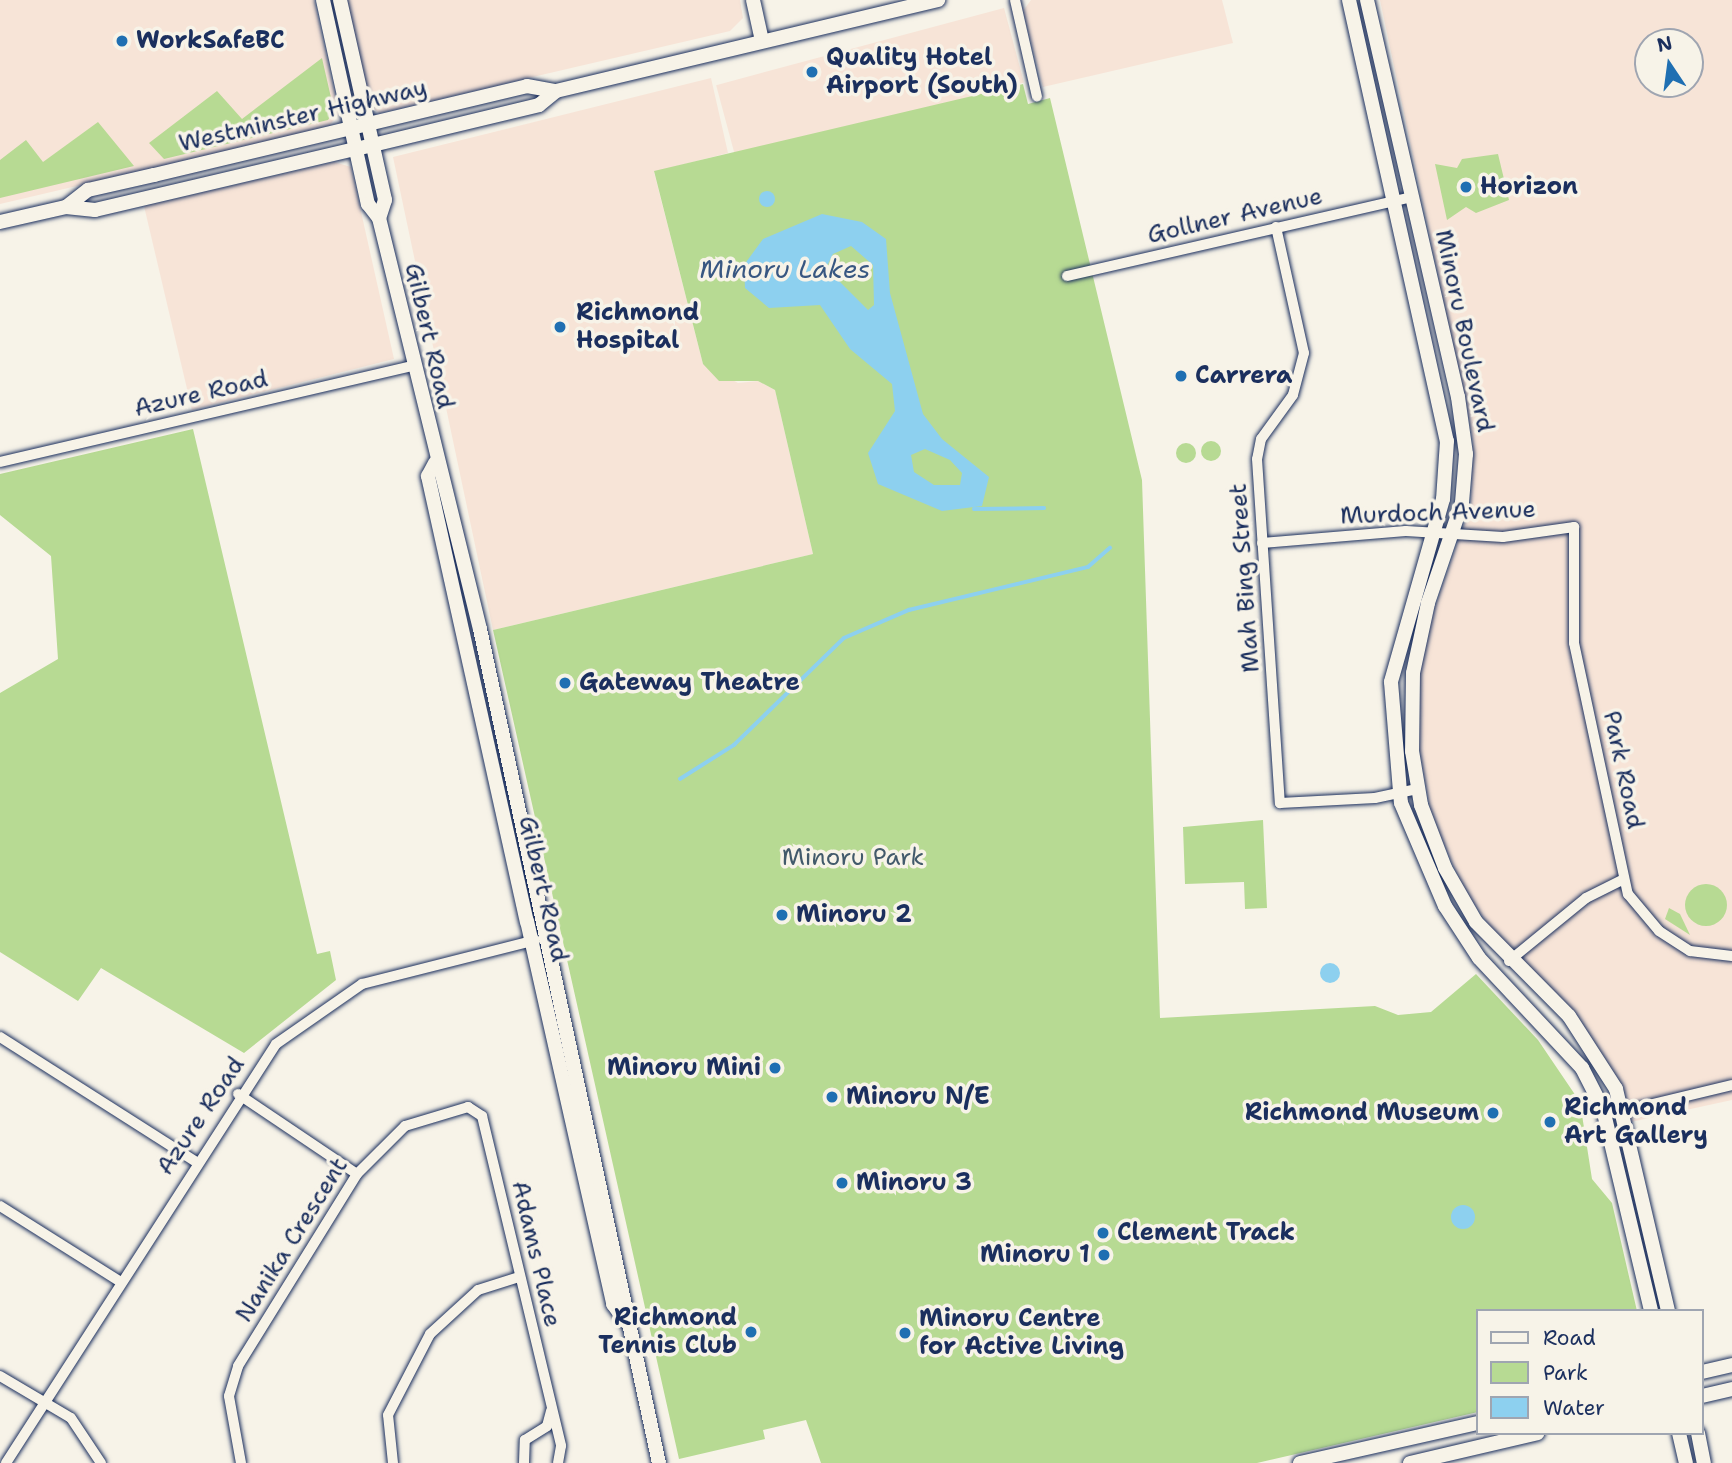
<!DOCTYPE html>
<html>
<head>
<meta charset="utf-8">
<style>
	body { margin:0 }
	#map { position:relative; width:1732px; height:1463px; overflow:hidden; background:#f7f3e8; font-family:"Shantell Sans",sans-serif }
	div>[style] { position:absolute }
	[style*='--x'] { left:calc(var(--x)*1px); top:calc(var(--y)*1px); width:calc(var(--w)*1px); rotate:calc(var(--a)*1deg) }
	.built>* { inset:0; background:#f7e4d7; transform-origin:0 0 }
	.green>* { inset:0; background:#b7da93 }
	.round { border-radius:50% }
	.water>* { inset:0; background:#8dd0ef }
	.stream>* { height:3.5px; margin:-1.75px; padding:0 1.75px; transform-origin:1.75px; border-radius:1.75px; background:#8dd0ef }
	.roads { filter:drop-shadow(0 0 2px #1b2f5e) drop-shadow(0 0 2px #1b2f5e) }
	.street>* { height:10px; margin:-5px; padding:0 5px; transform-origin:5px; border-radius:5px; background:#f7f3e8 }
	.secondary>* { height:14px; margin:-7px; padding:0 7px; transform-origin:7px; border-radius:7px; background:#f7f3e8 }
	.dots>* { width:19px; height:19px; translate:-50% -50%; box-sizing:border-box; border:4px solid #f7f3e8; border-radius:50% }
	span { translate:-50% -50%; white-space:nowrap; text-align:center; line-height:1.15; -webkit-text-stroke:7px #f7f3e8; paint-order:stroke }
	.poi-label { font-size:24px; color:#1b2f5e; font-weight:700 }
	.left { translate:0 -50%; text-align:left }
	.right { translate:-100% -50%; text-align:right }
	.street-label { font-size:24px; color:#1b2f5e }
	.park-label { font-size:24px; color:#425a6b }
	.water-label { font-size:26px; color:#385782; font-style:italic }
	.legend { position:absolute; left:1476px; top:1309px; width:228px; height:126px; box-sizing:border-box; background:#f7f3e8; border:2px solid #9fa5b1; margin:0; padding:9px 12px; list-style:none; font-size:21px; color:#1b2f5e }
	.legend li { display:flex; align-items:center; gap:14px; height:35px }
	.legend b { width:35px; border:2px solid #9fa5b1 }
	.north { position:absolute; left:1634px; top:28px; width:70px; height:70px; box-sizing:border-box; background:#f7f3e8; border:2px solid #9fa5b1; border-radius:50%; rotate:347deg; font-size:19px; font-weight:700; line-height:28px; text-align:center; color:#1b2f5e }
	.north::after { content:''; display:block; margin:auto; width:24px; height:32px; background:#1f6fb2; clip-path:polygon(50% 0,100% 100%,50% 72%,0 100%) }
</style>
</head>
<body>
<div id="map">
	<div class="built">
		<div style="clip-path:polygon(0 0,314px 0,339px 114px,328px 127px,0 204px)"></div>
		<div style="clip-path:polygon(347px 0,740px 0,743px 18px,730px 31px,379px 113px,371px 107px)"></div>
		<div style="clip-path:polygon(1031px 0,1222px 0,1233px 43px,1043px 87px,1023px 11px)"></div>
		<div style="clip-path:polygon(evenodd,1380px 0,1732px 0,1732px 1100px,1631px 1122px,1611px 1069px,1586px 1029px,1493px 931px,1463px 888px,1431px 814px,1418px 741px,1418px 685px,1429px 624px,1471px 505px,1473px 440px,1380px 0,1648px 42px,1690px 42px,1690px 84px,1648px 84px,1648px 42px)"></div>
		<div style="left:1004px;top:8px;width:77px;height:298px;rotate:75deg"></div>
		<div style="clip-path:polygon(711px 78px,728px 153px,654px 172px,703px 364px,738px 383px,758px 381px,775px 390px,813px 554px,493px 630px,393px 157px)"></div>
		<div style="clip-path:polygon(334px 162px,351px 167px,394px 359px,192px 410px,144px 206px)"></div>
	</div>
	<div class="green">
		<div style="clip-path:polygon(322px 58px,334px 111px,328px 120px,164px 159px,149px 143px,217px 91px,242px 119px)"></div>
		<div style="clip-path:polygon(1023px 84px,1028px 104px,1050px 98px,1142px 480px,1160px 1018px,1375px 1006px,1398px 1015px,1431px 1012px,1476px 974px,1538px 1040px,1580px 1102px,1592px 1179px,1612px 1203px,1637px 1311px,1478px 1311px,1478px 1412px,1257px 1463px,821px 1463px,806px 1420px,763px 1430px,765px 1439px,679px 1459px,493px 630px,813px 554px,775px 390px,758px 381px,719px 381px,703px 364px,654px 171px)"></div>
		<div style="clip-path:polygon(98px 122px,134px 166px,0 198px,0 160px,26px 140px,43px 162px)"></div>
		<div style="clip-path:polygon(1498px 154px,1509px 200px,1476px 213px,1466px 207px,1447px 220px,1435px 164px,1457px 168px,1462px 159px)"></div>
		<div style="clip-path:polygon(193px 429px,317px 954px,330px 951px,336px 980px,244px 1053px,101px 968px,78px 1001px,0 952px,0 693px,58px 659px,51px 556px,0 515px,0 474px)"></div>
		<div class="round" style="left:1201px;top:441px;width:20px;height:20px"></div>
		<div class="round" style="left:1176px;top:443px;width:20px;height:20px"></div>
		<div style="clip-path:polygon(1263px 820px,1267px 908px,1245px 909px,1244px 882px,1185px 884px,1183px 827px)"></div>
		<div class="round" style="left:1685px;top:884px;width:42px;height:42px"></div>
		<div style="clip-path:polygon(1669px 908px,1680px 914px,1690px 935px,1665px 919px)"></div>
	</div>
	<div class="water">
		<div class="round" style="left:759px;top:191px;width:16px;height:16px"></div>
		<div style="clip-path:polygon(evenodd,822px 214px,862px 222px,886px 239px,890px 293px,923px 414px,942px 439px,989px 477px,982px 506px,942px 511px,878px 484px,868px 453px,895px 411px,892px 384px,850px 349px,820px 305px,769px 308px,745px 288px,744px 265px,763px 239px,822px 214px,851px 246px,873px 265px,874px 305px,868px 310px,826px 268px,833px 254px,851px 246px,822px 214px,925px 449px,950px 460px,962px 473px,960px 485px,934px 485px,914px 472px,911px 455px,925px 449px)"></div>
		<div class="round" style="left:1320px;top:963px;width:20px;height:20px"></div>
		<div class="round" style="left:1451px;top:1205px;width:24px;height:24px"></div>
	</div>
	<div class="stream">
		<div style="--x:974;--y:509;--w:70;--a:-0.8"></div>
		<div style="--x:680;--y:779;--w:64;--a:-32.2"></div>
		<div style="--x:734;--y:745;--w:153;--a:-44.2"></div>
		<div style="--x:844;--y:638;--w:71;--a:-23.3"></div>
		<div style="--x:909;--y:610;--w:184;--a:-13.5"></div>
		<div style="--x:1088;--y:567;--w:29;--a:-41"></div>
	</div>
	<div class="roads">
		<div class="street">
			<div style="--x:1015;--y:0;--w:99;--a:77.2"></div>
			<div style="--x:1276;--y:227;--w:129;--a:77.5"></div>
			<div style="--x:1304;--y:353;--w:43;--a:104.7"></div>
			<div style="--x:1293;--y:395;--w:54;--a:126"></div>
			<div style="--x:1261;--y:439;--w:20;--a:101"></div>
			<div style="--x:1257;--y:459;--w:345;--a:86.2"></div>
			<div style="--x:1280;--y:803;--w:95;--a:-3"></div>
			<div style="--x:1375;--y:798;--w:43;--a:-12.1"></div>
			<div style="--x:1067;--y:276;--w:354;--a:-12.9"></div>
			<div style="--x:0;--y:462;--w:423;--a:-13.1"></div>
			<div style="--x:1262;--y:543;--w:144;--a:-4.8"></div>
			<div style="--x:1406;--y:531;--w:97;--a:3.5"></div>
			<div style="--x:1503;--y:537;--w:72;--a:-8"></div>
			<div style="--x:1574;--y:527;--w:116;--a:90"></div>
			<div style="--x:1574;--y:643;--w:257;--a:77.9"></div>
			<div style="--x:1628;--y:894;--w:48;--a:50"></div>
			<div style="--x:1659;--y:931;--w:37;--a:33"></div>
			<div style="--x:1690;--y:951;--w:42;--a:6.8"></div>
			<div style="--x:1509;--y:961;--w:99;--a:-39.3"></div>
			<div style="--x:1586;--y:898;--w:42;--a:-26.6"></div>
			<div style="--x:0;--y:1037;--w:231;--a:32.5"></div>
			<div style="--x:238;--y:1094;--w:143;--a:33.9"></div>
			<div style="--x:1624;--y:1111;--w:111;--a:-13.5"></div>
			<div style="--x:0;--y:1206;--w:141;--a:32.2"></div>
			<div style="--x:0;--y:1376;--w:82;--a:30.6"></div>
			<div style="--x:71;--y:1418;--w:54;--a:56.3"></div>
			<div style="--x:6;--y:1463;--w:498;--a:-57.2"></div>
			<div style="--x:276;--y:1044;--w:105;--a:-34.9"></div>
			<div style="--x:362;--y:984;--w:179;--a:-14.2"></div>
			<div style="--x:241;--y:1463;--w:68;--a:-100.2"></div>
			<div style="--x:229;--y:1396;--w:31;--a:-73"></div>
			<div style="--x:238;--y:1366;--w:226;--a:-58.2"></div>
			<div style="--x:357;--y:1174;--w:68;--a:-45"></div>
			<div style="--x:405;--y:1126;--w:66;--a:-16.8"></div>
			<div style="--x:468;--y:1107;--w:17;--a:33"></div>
			<div style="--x:482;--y:1116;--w:339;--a:76.5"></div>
			<div style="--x:561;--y:1446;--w:17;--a:100"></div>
			<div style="--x:393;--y:1463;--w:48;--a:-95.9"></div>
			<div style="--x:388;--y:1415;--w:91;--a:-62.6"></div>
			<div style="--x:430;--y:1334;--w:65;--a:-42.5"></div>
			<div style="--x:478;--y:1290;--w:43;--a:-17.6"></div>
			<div style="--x:524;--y:1463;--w:23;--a:-88"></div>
			<div style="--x:525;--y:1440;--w:26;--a:-32"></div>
			<div style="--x:547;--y:1426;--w:16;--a:-75"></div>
		</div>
		<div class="secondary">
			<div style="--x:323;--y:0;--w:209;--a:77.6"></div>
			<div style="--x:368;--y:204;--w:18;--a:52"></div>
			<div style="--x:379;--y:218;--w:423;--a:76.2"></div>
			<div style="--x:480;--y:629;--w:853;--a:77.89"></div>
			<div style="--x:340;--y:0;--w:205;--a:77.3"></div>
			<div style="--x:385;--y:200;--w:19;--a:108"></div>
			<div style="--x:753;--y:0;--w:42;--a:77.6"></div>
			<div style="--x:1349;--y:0;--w:452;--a:77.5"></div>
			<div style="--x:1447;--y:441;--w:58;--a:93.9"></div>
			<div style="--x:1443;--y:499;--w:190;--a:105.9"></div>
			<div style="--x:1391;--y:682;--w:121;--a:85.3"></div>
			<div style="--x:1401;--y:803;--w:112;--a:66.9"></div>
			<div style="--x:1445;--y:906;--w:62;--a:56.8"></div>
			<div style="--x:1479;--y:958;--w:151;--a:46.9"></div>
			<div style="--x:1582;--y:1068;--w:46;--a:62.9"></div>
			<div style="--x:1603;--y:1109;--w:208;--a:76.6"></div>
			<div style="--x:1367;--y:0;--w:407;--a:77.1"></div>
			<div style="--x:1458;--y:397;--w:58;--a:82"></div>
			<div style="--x:1466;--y:454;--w:49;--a:94.7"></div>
			<div style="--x:1462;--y:503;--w:106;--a:108.8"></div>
			<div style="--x:1428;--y:603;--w:72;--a:102.1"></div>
			<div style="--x:1413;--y:673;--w:78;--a:90.7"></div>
			<div style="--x:1412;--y:751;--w:55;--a:80.5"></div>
			<div style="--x:1421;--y:805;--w:67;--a:69.1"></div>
			<div style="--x:1445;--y:868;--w:62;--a:60.1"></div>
			<div style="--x:1476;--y:922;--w:132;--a:45.3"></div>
			<div style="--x:1569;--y:1016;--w:87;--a:57.2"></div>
			<div style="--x:1616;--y:1089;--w:228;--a:76.8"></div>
			<div style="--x:66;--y:207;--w:28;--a:-38"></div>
			<div style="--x:88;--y:190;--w:68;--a:-12.8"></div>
			<div style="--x:154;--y:175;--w:383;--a:-13.4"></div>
			<div style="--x:527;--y:86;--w:29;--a:10"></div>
			<div style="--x:556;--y:91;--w:393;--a:-13.4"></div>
			<div style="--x:0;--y:222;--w:68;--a:-12.8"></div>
			<div style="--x:66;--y:207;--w:29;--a:6"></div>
			<div style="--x:95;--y:210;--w:268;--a:-13.2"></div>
			<div style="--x:356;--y:149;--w:188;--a:-13.5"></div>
			<div style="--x:539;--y:105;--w:22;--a:-39"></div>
			<div style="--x:435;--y:463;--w:15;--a:118"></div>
			<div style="--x:428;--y:476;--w:456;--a:77.5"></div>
			<div style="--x:527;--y:921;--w:393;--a:77.3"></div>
			<div style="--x:613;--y:1304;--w:22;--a:54"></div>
			<div style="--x:1702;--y:1372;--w:31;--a:-13"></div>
			<div style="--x:1702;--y:1396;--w:31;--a:-13"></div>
			<div style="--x:1679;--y:1433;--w:31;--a:77"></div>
			<div style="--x:1698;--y:1433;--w:31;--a:79"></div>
			<div style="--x:1300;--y:1463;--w:182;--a:-12.7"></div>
			<div style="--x:1410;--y:1463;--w:131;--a:-13.2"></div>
		</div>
	</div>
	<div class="dots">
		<div style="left:122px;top:41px;background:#1f6fb2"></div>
		<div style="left:812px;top:72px;background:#1f6fb2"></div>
		<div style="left:1466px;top:187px;background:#1f6fb2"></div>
		<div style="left:560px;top:327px;background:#1f6fb2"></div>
		<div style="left:1181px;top:376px;background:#1f6fb2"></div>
		<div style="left:565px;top:683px;background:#1f6fb2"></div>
		<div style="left:782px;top:915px;background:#1f6fb2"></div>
		<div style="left:775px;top:1068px;background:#1f6fb2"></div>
		<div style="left:832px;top:1097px;background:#1f6fb2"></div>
		<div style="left:1493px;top:1113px;background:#1f6fb2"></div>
		<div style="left:1550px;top:1122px;background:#1f6fb2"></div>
		<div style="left:842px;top:1183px;background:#1f6fb2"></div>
		<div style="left:1103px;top:1233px;background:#1f6fb2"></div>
		<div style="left:1104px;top:1255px;background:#1f6fb2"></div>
		<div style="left:751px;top:1332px;background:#1f6fb2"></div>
		<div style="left:905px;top:1333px;background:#1f6fb2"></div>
	</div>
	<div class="poi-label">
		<span class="left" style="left:136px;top:41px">WorkSafeBC</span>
		<span class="left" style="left:826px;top:72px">Quality Hotel<br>Airport (South)</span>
		<span class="left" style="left:1480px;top:187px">Horizon</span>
		<span class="left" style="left:576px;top:327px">Richmond<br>Hospital</span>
		<span class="left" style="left:1195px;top:376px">Carrera</span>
		<span class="left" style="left:579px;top:683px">Gateway Theatre</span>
		<span class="left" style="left:796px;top:915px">Minoru 2</span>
		<span class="right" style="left:761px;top:1068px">Minoru Mini</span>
		<span class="left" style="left:846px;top:1097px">Minoru N/E</span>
		<span class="left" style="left:1564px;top:1122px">Richmond<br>Art Gallery</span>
		<span class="right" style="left:1479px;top:1113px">Richmond Museum</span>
		<span class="left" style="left:856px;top:1183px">Minoru 3</span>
		<span class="left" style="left:1117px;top:1233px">Clement Track</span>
		<span class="right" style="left:1090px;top:1255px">Minoru 1</span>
		<span class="right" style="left:737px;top:1332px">Richmond<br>Tennis Club</span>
		<span class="left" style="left:919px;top:1333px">Minoru Centre<br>for Active Living</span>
	</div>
	<div class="street-label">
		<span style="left:303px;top:116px;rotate:-13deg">Westminster Highway</span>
		<span style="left:1235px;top:216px;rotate:-13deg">Gollner Avenue</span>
		<span style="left:1464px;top:331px;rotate:78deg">Minoru Boulevard</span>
		<span style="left:429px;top:336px;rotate:77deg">Gilbert Road</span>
		<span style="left:201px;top:394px;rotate:-13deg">Azure Road</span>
		<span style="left:1438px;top:513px;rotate:-2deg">Murdoch Avenue</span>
		<span style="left:1245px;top:578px;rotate:-94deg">Mah Bing Street</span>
		<span style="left:1623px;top:770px;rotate:78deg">Park Road</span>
		<span style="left:543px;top:889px;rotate:77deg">Gilbert Road</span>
		<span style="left:201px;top:1116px;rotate:-56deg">Azure Road</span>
		<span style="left:292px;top:1240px;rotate:-58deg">Nanika Crescent</span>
		<span style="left:536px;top:1254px;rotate:77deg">Adams Place</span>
	</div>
	<div class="park-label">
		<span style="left:853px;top:858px">Minoru Park</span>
	</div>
	<div class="water-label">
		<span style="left:785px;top:269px">Minoru Lakes</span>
	</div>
	<ul class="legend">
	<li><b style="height:9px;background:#f7f3e8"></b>Road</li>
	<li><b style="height:19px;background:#b7da93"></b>Park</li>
	<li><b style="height:19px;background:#8dd0ef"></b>Water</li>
	</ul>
	<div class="north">N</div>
</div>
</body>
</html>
